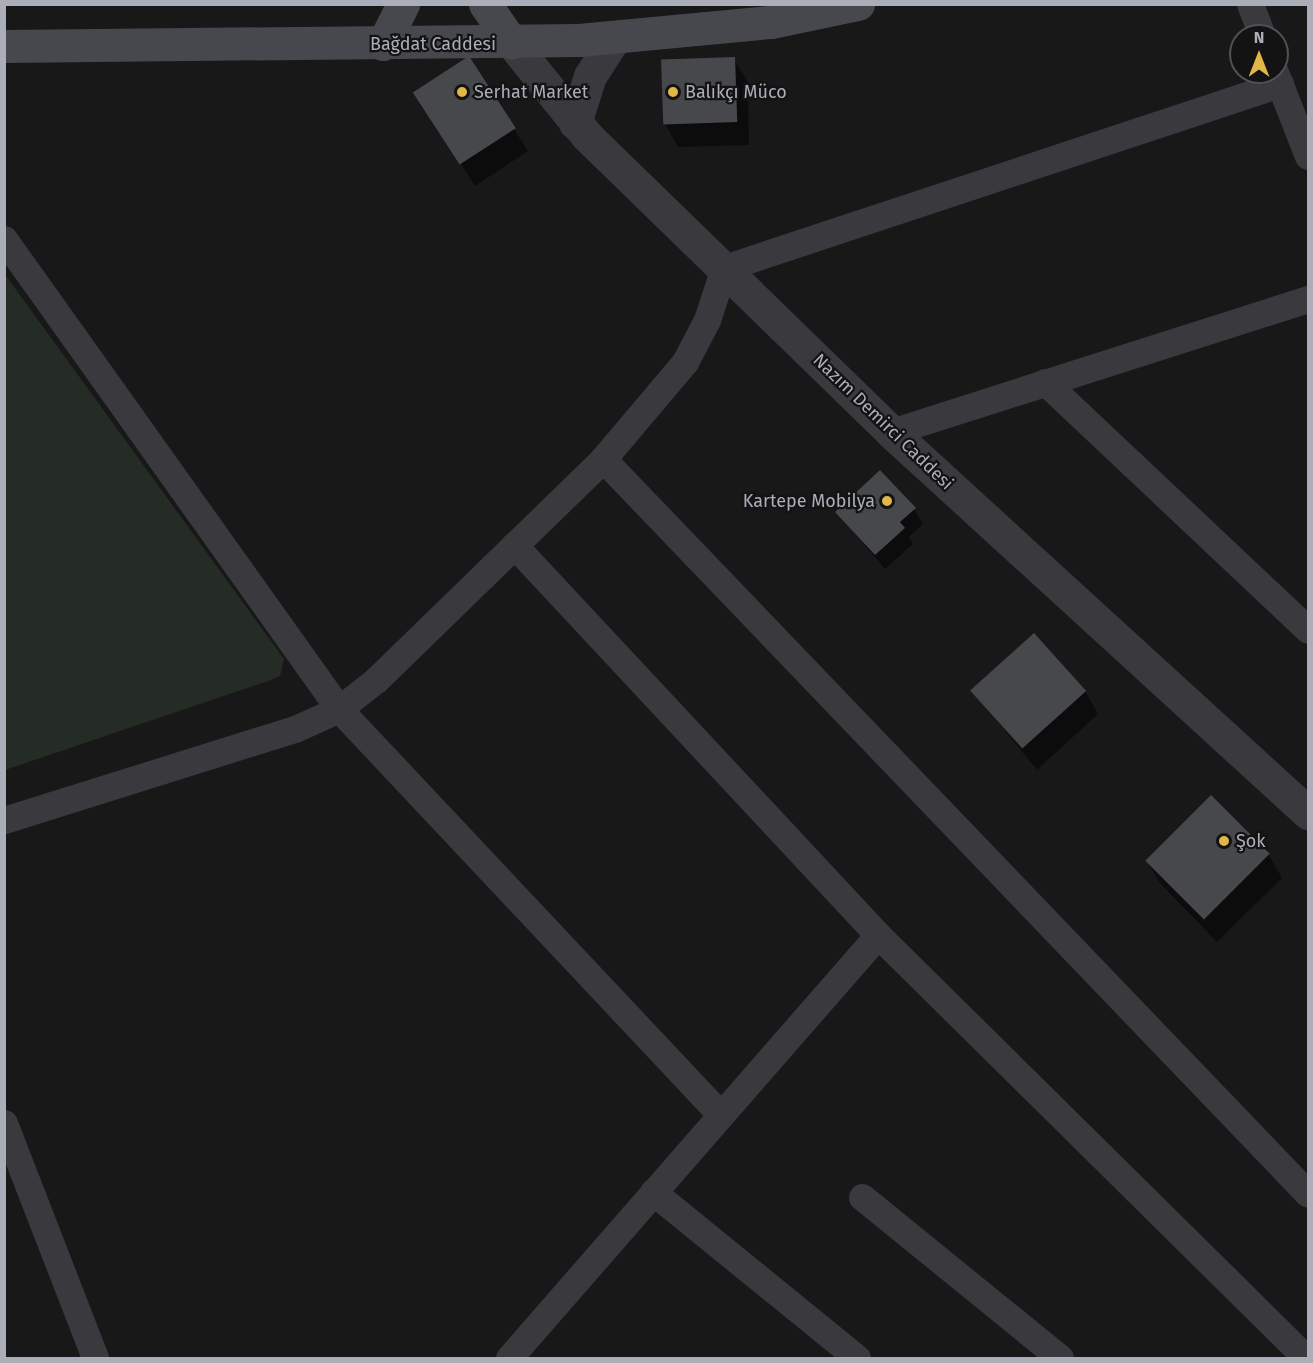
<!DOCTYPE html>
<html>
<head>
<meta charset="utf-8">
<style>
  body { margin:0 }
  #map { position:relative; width:1313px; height:1363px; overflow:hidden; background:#181819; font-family:"Fira Sans",sans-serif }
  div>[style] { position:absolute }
  .green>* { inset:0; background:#242c25 }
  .shadow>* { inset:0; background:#0007 }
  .building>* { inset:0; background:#47484c; transform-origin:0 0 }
  .minor>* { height:27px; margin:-13.5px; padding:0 13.5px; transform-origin:13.5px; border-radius:13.5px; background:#39393e }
  .tertiary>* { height:33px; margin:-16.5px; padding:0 16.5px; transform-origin:16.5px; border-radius:16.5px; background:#39393e }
  .secondary>* { height:33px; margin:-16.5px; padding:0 16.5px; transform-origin:16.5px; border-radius:16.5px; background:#47484e }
  .dots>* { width:16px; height:16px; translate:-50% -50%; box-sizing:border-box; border:3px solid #131314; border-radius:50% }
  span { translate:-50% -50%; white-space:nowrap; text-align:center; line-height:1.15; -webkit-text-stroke:4.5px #131314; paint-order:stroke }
  .street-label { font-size:18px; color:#abaeb8 }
  .poi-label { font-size:18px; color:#abaeb8 }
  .left { translate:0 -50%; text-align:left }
  .right { translate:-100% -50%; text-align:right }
  .frame { position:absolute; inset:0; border:6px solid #abaeb8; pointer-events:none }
  .north { position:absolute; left:1229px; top:24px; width:60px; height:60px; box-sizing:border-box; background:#131314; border:2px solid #505156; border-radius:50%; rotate:0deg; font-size:16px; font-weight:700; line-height:24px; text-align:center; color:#abaeb8 }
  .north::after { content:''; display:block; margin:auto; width:21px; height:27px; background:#e2b647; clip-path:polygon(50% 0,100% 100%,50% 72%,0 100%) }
</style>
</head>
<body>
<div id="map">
  <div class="green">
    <div style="clip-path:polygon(4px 273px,284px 659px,280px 676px,268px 681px,5px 770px)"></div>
  </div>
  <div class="shadow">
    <div style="clip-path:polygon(734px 59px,748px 82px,749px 145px,678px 147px,665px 124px)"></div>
    <div style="clip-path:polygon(415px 93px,514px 129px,528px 151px,475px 186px)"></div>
    <div style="clip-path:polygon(914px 509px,923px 524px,909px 537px,913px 544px,885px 569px,837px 512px)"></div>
    <div style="clip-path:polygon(972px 690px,1085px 691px,1098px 714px,1037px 770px)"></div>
    <div style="clip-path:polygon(1211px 797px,1269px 855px,1282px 878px,1217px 942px,1160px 883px,1146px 860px)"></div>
  </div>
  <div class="building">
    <div style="left:469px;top:56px;width:86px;height:67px;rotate:57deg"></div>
    <div style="left:735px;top:57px;width:65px;height:74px;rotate:88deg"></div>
    <div style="clip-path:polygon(880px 470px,916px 508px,900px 522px,905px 528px,875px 555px,835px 512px)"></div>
    <div style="left:1034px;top:633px;width:78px;height:86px;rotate:48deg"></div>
    <div style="left:1211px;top:795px;width:83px;height:93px;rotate:45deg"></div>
  </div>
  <div class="minor">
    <div style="left:1250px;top:4px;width:34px;rotate:69deg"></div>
    <div style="left:1275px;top:72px;width:90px;rotate:68.6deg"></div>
    <div style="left:4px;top:239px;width:577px;rotate:54.52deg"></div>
    <div style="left:339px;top:709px;width:555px;rotate:46.75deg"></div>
    <div style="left:1045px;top:382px;width:361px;rotate:43.3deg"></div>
    <div style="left:891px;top:432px;width:438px;rotate:-17.7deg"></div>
    <div style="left:603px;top:459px;width:1018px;rotate:46.19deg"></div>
    <div style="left:514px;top:545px;width:533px;rotate:46.97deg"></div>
    <div style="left:878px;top:935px;width:602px;rotate:44.66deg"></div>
    <div style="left:4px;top:820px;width:305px;rotate:-17.4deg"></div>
    <div style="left:295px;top:729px;width:48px;rotate:-24.4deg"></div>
    <div style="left:339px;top:709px;width:47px;rotate:-38.1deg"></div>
    <div style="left:376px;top:680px;width:317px;rotate:-44.2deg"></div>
    <div style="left:603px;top:459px;width:127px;rotate:-49.8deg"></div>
    <div style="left:685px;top:362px;width:47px;rotate:-62.4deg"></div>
    <div style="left:707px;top:320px;width:55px;rotate:-71.9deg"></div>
    <div style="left:724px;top:268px;width:586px;rotate:-18.31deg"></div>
    <div style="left:4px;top:1123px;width:252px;rotate:68.8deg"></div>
    <div style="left:653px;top:1192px;width:263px;rotate:39.1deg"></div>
    <div style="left:862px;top:1197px;width:255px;rotate:39.1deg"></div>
    <div style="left:509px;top:1358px;width:561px;rotate:-48.9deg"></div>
  </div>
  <div class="tertiary">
    <div style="left:512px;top:43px;width:119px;rotate:51.1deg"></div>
    <div style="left:587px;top:136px;width:424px;rotate:44.2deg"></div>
    <div style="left:891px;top:432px;width:565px;rotate:42.42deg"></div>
    <div style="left:575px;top:123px;width:49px;rotate:-72.3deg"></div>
    <div style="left:590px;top:76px;width:46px;rotate:-57.3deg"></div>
  </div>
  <div class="secondary">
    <div style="left:485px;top:4px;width:47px;rotate:55.3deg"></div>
    <div style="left:383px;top:44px;width:45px;rotate:-63.4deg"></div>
    <div style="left:4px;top:46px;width:575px;rotate:-0.6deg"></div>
    <div style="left:579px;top:40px;width:193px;rotate:-5.4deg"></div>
    <div style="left:771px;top:22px;width:89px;rotate:-11.7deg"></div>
  </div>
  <div class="dots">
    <div style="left:462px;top:92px;background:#e2b647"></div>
    <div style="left:673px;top:92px;background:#e2b647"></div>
    <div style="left:887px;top:501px;background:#e2b647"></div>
    <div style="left:1224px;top:841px;background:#e2b647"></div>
  </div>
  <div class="street-label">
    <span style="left:433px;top:44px">Bağdat Caddesi</span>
    <span style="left:883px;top:422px;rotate:44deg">Nazım Demirci Caddesi</span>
  </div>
  <div class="poi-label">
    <span class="left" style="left:474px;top:92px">Serhat Market</span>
    <span class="left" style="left:685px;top:92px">Balıkçı Müco</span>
    <span class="right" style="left:875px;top:501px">Kartepe Mobilya</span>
    <span class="left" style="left:1236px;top:841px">Şok</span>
  </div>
  <div class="frame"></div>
  <div class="north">N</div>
</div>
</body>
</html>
